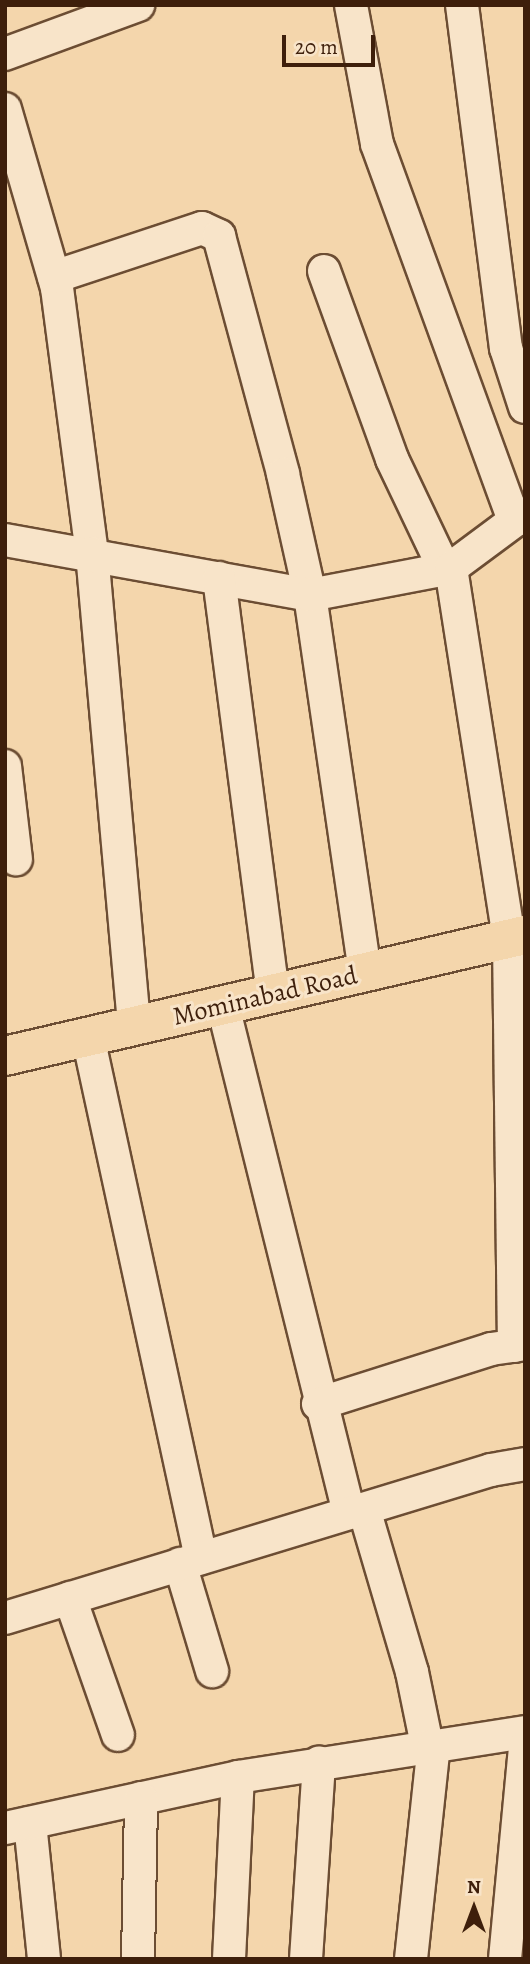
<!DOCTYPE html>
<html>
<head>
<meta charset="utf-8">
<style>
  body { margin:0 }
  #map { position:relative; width:530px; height:1964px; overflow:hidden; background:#f4d6ac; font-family:Alegreya,serif }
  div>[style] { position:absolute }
  .roads { filter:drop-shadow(2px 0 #6c4d33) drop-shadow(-2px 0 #6c4d33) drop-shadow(0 2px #6c4d33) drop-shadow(0 -2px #6c4d33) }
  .minor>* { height:32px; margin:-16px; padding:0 16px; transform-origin:16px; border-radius:16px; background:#f8e4c9 }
  .major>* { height:38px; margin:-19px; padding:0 19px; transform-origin:19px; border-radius:19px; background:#f4d6ac }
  span { translate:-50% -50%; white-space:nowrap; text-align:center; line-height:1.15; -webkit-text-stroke:6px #f8e4c9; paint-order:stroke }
  .street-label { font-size:26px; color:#3e1f0b }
  .frame { position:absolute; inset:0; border:7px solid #3e1f0b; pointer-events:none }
  .north { position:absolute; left:439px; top:1873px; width:70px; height:70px; -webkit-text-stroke:5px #f8e4c9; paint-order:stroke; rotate:0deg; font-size:19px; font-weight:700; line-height:28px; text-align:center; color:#3e1f0b }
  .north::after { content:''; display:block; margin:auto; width:24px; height:32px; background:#3e1f0b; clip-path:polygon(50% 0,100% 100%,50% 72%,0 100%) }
  .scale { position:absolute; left:282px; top:35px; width:93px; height:32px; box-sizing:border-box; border:4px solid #3e1f0b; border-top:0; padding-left:9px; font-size:21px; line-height:24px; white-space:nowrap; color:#3e1f0b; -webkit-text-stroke:5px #f8e4c9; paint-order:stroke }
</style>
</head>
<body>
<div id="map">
  <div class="roads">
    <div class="minor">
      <div style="left:351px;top:5px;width:141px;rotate:79.4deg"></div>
      <div style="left:377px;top:144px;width:401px;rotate:70deg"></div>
      <div style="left:462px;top:5px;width:346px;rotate:82.7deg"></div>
      <div style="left:506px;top:348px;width:62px;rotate:72.1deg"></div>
      <div style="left:5px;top:54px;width:142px;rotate:-20.2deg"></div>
      <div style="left:5px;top:109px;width:186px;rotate:73.8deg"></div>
      <div style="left:57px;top:288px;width:267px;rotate:82.5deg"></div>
      <div style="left:92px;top:553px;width:476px;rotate:84.9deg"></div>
      <div style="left:324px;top:271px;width:200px;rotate:70.1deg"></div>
      <div style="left:392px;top:459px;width:123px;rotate:64.5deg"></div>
      <div style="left:54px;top:277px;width:156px;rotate:-18.3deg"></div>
      <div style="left:202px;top:228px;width:19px;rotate:25deg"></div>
      <div style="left:219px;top:236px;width:246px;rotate:74.9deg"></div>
      <div style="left:283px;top:474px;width:124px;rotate:77.4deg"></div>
      <div style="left:310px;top:595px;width:381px;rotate:81.7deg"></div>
      <div style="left:5px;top:540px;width:310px;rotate:10.2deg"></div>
      <div style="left:310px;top:595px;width:144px;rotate:-10.8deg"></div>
      <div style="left:451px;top:568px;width:92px;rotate:-36.6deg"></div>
      <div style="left:451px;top:568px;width:376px;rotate:81.1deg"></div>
      <div style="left:509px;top:939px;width:407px;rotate:89.3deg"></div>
      <div style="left:219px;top:578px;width:419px;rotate:82.6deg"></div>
      <div style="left:5px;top:766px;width:94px;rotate:83.3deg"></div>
      <div style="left:223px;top:1006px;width:522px;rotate:76.04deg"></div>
      <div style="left:88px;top:1037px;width:533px;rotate:77.76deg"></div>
      <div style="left:318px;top:1404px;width:182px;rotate:-17.6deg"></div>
      <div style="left:491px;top:1349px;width:34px;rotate:-8deg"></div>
      <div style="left:364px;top:1509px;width:170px;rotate:73.6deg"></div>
      <div style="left:412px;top:1672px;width:75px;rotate:78.4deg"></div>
      <div style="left:180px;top:1564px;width:112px;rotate:73.3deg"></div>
      <div style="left:70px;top:1598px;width:145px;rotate:70.7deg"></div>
      <div style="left:5px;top:1618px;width:508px;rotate:-16.94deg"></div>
      <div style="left:491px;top:1470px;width:35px;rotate:-10deg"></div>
      <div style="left:30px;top:1823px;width:137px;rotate:84.1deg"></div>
      <div style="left:5px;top:1828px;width:239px;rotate:-12.3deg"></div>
      <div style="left:238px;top:1777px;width:291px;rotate:-8.9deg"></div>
      <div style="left:138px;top:1959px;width:161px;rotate:-88.9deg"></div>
      <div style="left:229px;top:1959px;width:182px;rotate:-87.2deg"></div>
      <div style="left:306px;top:1959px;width:197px;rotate:-86.2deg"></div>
      <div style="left:411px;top:1959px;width:215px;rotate:-83.9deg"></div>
      <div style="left:505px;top:1959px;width:214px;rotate:-84.6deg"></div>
    </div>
    <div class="major">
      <div style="left:5px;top:1056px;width:534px;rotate:-13.1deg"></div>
    </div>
  </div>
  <div class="street-label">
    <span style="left:265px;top:996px;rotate:-13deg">Mominabad Road</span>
  </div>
  <div class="frame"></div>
  <div class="north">N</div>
  <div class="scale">20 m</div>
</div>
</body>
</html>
